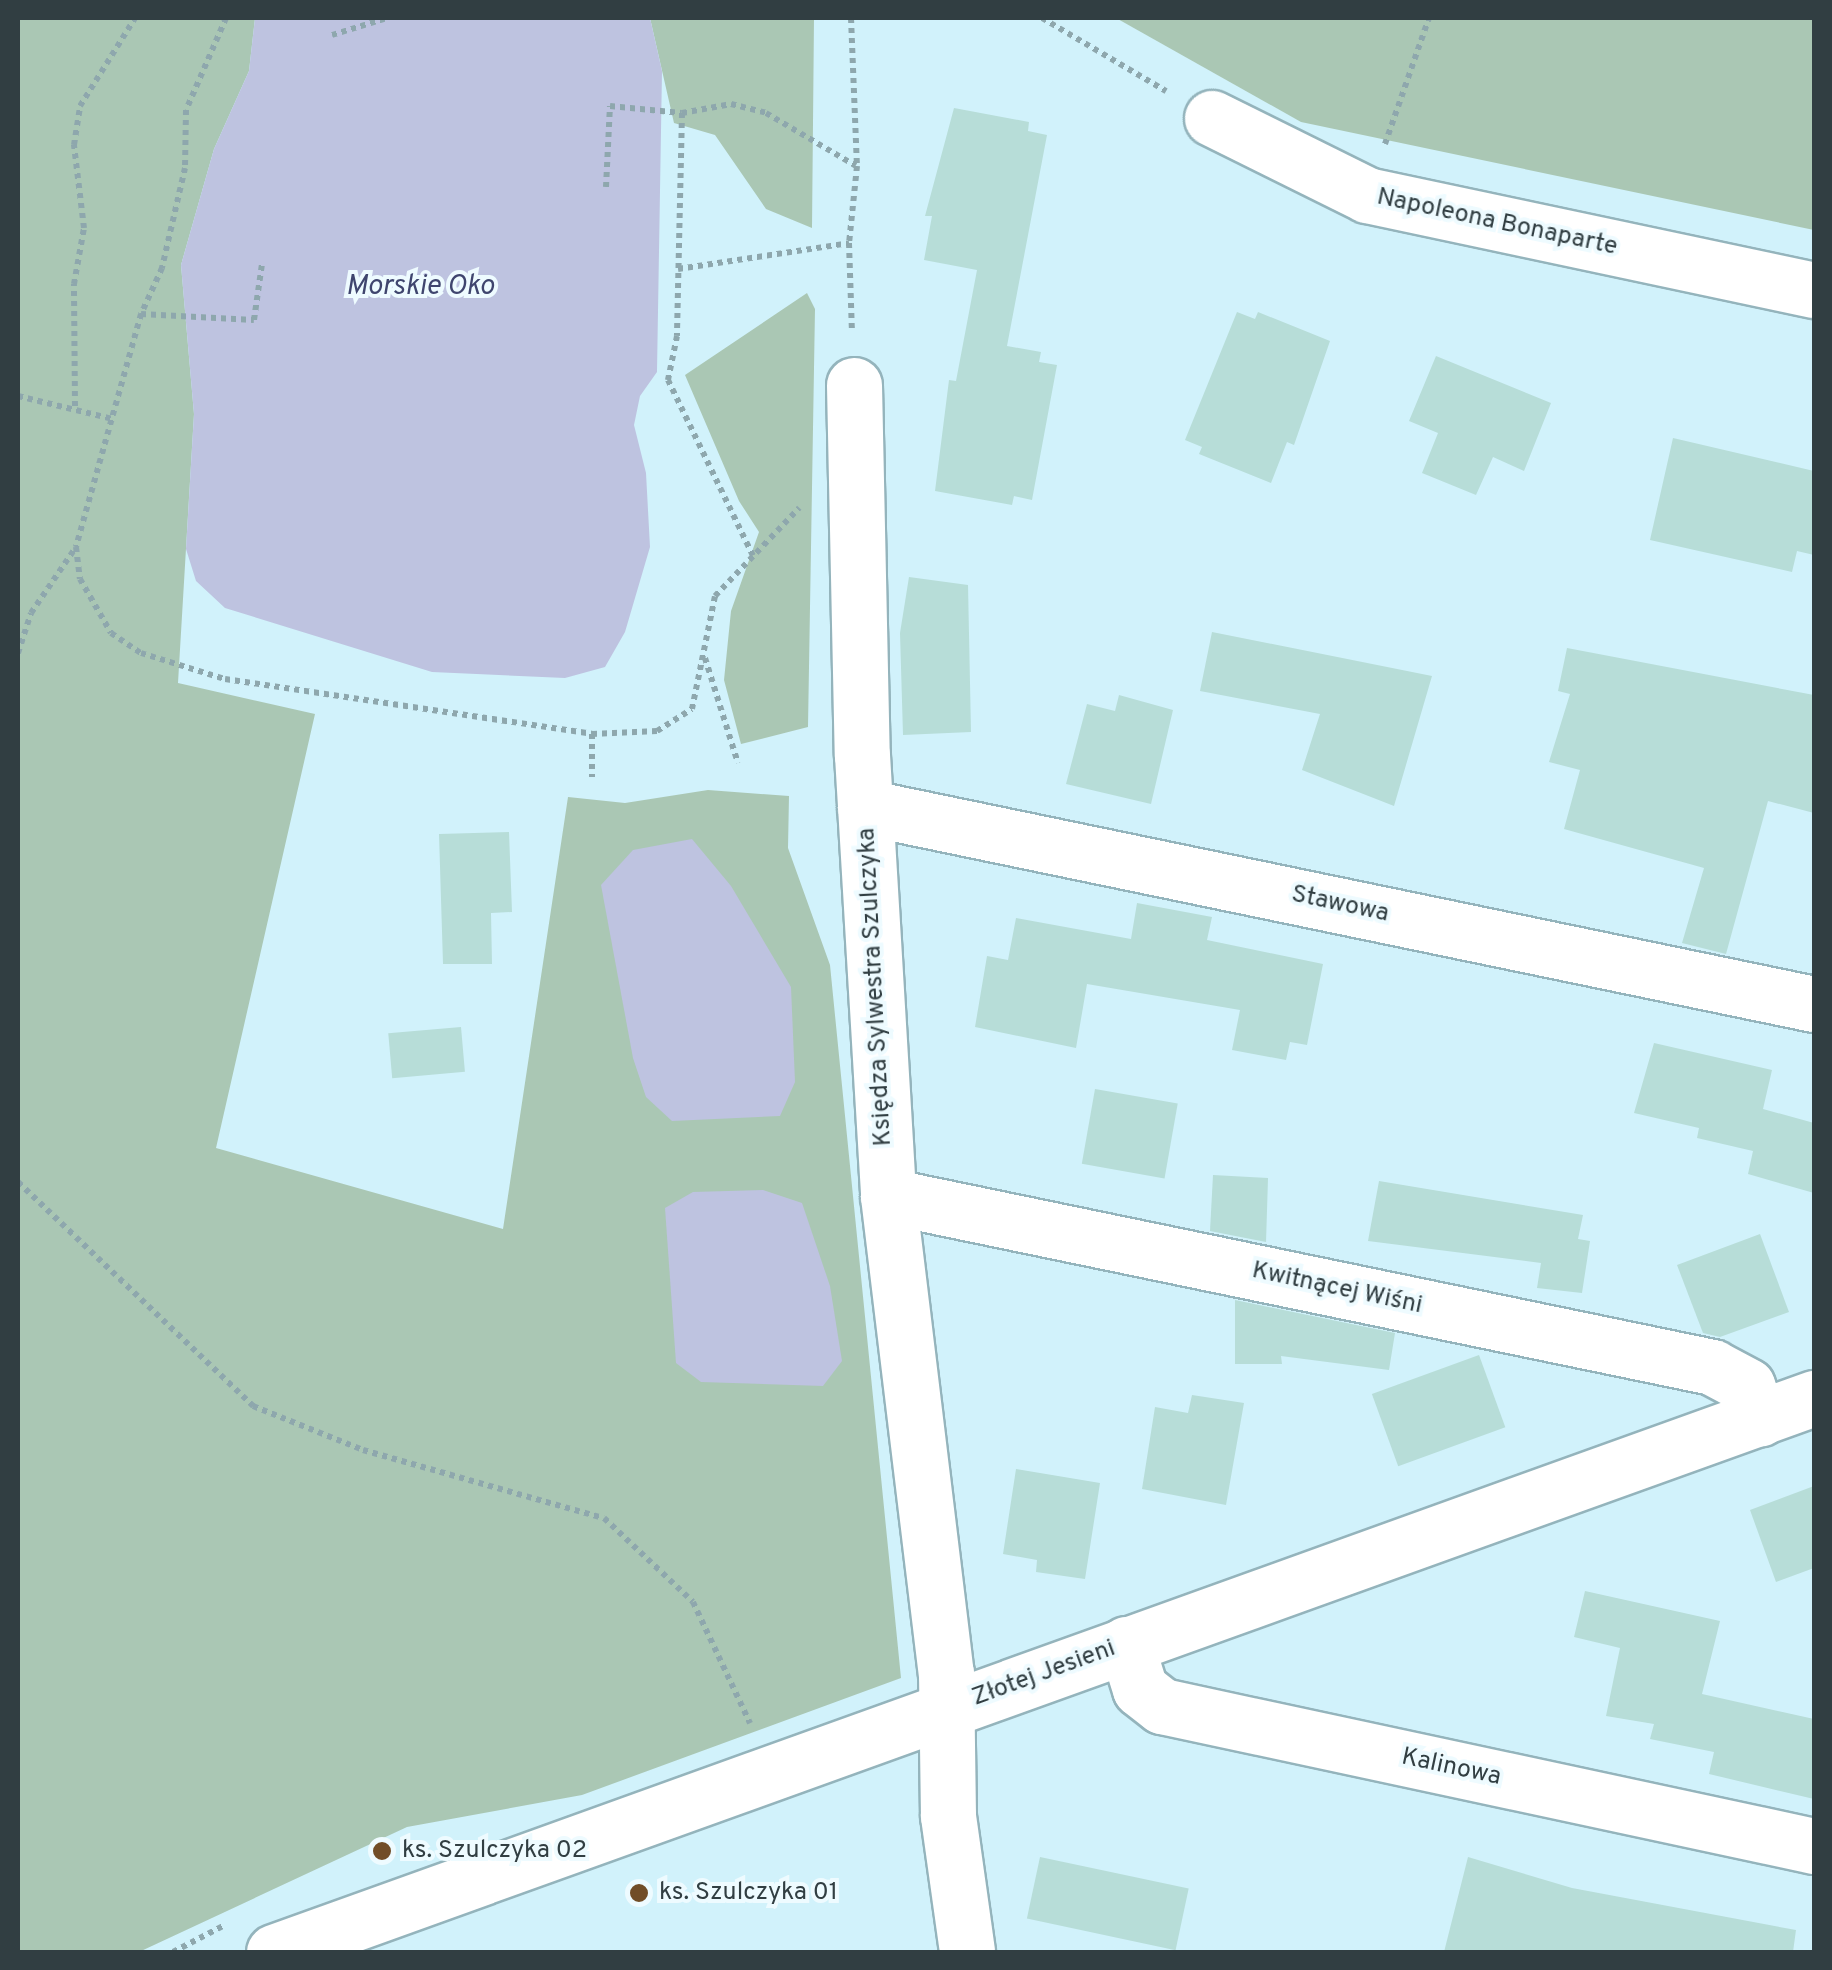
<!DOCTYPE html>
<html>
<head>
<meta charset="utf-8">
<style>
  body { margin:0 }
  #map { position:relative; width:1832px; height:1970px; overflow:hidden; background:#d1f2fb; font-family:Overpass,sans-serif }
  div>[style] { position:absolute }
  .green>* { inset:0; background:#aac7b4 }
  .water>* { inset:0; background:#bec3e0 }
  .building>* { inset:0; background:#b7ddd8; transform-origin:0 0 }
  .path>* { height:6px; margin-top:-3px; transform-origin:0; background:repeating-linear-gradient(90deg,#8ea7ad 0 5px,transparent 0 10px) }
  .roads { filter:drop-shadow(2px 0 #94b4bc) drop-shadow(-2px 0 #94b4bc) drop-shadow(0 2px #94b4bc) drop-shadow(0 -2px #94b4bc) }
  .minor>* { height:55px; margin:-27.5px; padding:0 27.5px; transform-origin:27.5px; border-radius:27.5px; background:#fff }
  .dots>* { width:28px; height:28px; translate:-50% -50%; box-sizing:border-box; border:5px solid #eefbff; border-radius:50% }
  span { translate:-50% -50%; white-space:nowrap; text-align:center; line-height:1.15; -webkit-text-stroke:8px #eefbff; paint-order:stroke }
  .street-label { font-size:25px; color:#313e42 }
  .poi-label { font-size:25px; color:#313e42 }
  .left { translate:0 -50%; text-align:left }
  .water-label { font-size:28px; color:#3f456e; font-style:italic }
  .frame { position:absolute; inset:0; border:20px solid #313e42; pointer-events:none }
</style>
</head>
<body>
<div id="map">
  <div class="green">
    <div style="clip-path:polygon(18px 18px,255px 18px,249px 71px,214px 149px,181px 265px,194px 414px,178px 683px,315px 714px,216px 1148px,503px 1229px,568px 797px,625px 803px,708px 790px,789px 796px,788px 848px,830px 965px,901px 1678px,582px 1795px,407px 1827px,139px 1952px,18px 1952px)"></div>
    <div style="clip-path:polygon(650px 18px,814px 18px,812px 228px,766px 209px,715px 135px,674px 123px)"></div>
    <div style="clip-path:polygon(1116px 18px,1814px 18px,1814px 230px,1301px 122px)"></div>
    <div style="clip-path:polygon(807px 293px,815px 309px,808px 727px,741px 744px,724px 680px,731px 611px,759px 532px,739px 501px,685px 375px)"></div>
  </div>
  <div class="water">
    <div style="clip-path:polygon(255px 18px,650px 18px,662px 71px,657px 372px,640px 396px,634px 425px,646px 473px,650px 547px,625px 632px,605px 667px,565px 678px,432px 672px,225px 608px,196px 581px,186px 549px,194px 414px,181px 265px,214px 149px,249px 71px)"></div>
    <div style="clip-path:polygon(692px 839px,731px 886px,791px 987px,795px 1082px,780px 1116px,672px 1121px,646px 1097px,633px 1058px,601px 885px,633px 850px)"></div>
    <div style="clip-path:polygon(763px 1190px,802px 1203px,830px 1286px,842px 1361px,823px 1386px,701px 1382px,676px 1363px,665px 1208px,693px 1192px)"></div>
  </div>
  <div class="building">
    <div style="clip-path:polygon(954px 108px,1029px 122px,1028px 131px,1047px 135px,1007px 346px,1041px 352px,1039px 362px,1057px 365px,1032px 500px,1014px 496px,1012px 505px,935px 491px,949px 380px,956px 381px,977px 270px,924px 260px,932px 216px,925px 216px)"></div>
    <div style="clip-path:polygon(1237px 312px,1255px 319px,1258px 312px,1330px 341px,1294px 445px,1287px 442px,1271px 483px,1199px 454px,1202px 447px,1185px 440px)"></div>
    <div style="clip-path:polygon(1436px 356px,1551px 403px,1524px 471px,1493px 457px,1476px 495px,1422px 473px,1438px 433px,1409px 421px)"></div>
    <div style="clip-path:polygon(1673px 438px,1814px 471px,1814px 555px,1797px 551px,1792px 572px,1650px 540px)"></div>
    <div style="clip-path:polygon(909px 577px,968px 585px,971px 732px,903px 735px,900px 633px)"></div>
    <div style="clip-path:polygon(1212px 632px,1432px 676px,1394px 806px,1302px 770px,1320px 714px,1200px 691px)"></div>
    <div style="clip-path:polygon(1567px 648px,1814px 695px,1814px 813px,1768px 801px,1726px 954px,1682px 943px,1704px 868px,1564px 829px,1580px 770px,1549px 762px,1570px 694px,1558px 691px)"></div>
    <div style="clip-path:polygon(1119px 695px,1173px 710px,1151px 804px,1066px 784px,1087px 704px,1115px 711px)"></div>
    <div style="clip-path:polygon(509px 832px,512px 912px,491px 913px,492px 964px,443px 964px,439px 834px)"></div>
    <div style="clip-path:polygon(1137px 903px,1212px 917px,1207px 940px,1323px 964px,1307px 1045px,1290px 1042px,1286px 1060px,1232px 1050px,1240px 1010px,1087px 984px,1076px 1048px,975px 1027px,987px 956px,1008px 960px,1016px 918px,1131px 939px)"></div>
    <div style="left:461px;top:1027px;width:45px;height:73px;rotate:85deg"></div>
    <div style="clip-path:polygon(1654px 1043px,1772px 1070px,1763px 1109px,1814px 1123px,1814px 1193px,1748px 1174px,1753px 1151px,1697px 1138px,1699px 1128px,1634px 1113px)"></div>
    <div style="left:1095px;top:1089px;width:84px;height:76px;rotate:10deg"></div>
    <div style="clip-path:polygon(1213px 1175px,1268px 1178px,1266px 1242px,1210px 1231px)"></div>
    <div style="clip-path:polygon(1379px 1181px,1583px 1215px,1578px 1239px,1590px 1241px,1582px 1293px,1537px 1288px,1541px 1263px,1368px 1241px)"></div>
    <div style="clip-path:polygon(1760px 1234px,1789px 1312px,1720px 1337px,1703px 1333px,1677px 1265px)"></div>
    <div style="clip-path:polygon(1235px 1300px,1395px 1333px,1389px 1370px,1281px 1356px,1282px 1364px,1235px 1364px)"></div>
    <div style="left:1479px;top:1355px;width:77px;height:114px;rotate:70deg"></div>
    <div style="clip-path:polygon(1192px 1395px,1244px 1403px,1226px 1505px,1142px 1489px,1155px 1407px,1188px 1413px)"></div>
    <div style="clip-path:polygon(1016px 1469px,1100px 1483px,1085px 1579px,1036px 1572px,1037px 1560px,1003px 1554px)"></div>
    <div style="clip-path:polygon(1814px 1486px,1814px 1568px,1776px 1582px,1750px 1510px)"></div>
    <div style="clip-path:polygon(1585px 1591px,1720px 1621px,1702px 1694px,1814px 1719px,1814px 1799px,1709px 1774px,1714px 1752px,1650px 1739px,1654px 1724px,1606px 1716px,1620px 1648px,1574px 1637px)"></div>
    <div style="left:1040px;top:1857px;width:152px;height:63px;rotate:12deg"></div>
    <div style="clip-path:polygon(1468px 1857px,1572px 1888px,1796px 1930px,1793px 1952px,1444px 1952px)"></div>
  </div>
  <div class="path">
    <div style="left:226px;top:18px;width:100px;rotate:113.5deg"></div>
    <div style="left:186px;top:110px;width:58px;rotate:91deg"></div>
    <div style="left:185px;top:168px;width:103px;rotate:103deg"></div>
    <div style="left:162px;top:268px;width:51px;rotate:114.5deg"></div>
    <div style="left:141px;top:314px;width:242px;rotate:105.6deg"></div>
    <div style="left:76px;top:547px;width:32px;rotate:83deg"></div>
    <div style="left:80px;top:579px;width:62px;rotate:60.1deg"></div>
    <div style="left:111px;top:633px;width:36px;rotate:34deg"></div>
    <div style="left:141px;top:653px;width:88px;rotate:17.2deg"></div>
    <div style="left:225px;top:679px;width:371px;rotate:8.5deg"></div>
    <div style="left:592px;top:734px;width:65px;rotate:-2.6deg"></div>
    <div style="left:657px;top:731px;width:41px;rotate:-32.2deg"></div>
    <div style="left:692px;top:709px;width:115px;rotate:-78.5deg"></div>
    <div style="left:715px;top:596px;width:122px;rotate:-46.3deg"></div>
    <div style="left:851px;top:18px;width:148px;rotate:87.7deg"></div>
    <div style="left:857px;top:166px;width:77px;rotate:95.9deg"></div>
    <div style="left:849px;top:243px;width:90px;rotate:88.1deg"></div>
    <div style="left:1042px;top:18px;width:144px;rotate:30.5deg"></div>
    <div style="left:332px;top:35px;width:58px;rotate:-17.2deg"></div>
    <div style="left:682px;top:113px;width:223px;rotate:91.3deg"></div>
    <div style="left:677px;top:336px;width:45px;rotate:101.6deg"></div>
    <div style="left:668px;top:380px;width:195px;rotate:64.2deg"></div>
    <div style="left:1385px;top:144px;width:133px;rotate:-70.8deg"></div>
    <div style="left:606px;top:187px;width:81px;rotate:-87.2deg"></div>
    <div style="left:610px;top:106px;width:72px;rotate:5.6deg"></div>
    <div style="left:682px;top:113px;width:50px;rotate:-10.4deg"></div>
    <div style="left:731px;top:104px;width:36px;rotate:14deg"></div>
    <div style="left:766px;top:113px;width:104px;rotate:30.5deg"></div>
    <div style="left:678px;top:269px;width:173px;rotate:-8.6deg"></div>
    <div style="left:141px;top:314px;width:113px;rotate:3deg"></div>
    <div style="left:254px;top:320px;width:57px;rotate:-81.9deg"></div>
    <div style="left:18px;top:396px;width:98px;rotate:13.6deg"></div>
    <div style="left:75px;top:406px;width:122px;rotate:-90.5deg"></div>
    <div style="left:74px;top:284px;width:57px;rotate:-79.9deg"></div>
    <div style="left:84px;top:228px;width:84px;rotate:-96.9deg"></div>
    <div style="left:74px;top:145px;width:39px;rotate:-81deg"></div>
    <div style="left:80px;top:106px;width:104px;rotate:-58deg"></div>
    <div style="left:18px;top:653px;width:42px;rotate:-72deg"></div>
    <div style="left:31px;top:613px;width:80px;rotate:-55.7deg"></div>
    <div style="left:705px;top:658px;width:110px;rotate:72.6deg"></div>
    <div style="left:592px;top:734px;width:43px;rotate:90deg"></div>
    <div style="left:18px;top:1182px;width:325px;rotate:43.6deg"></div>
    <div style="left:253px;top:1406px;width:118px;rotate:21.8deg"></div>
    <div style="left:363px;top:1450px;width:250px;rotate:15.8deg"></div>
    <div style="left:604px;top:1518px;width:122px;rotate:43.3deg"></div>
    <div style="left:693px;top:1602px;width:134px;rotate:64.8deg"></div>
    <div style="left:173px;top:1952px;width:56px;rotate:-27.5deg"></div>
  </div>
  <div class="roads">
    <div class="minor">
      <div style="left:1212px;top:118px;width:173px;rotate:26.4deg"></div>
      <div style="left:1367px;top:195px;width:457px;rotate:12deg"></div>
      <div style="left:854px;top:385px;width:370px;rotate:88.8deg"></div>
      <div style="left:862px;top:755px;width:442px;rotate:86.6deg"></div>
      <div style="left:888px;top:1196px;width:481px;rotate:83.1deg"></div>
      <div style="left:946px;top:1673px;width:143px;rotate:89.2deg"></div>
      <div style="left:948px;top:1816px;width:137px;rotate:82deg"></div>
      <div style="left:865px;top:807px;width:969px;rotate:11.73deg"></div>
      <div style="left:888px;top:1196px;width:842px;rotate:11.72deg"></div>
      <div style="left:1712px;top:1367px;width:40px;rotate:28deg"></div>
      <div style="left:1747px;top:1386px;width:35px;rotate:68deg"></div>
      <div style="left:1126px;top:1644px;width:47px;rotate:72.7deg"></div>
      <div style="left:1140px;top:1689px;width:28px;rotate:38deg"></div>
      <div style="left:1162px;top:1706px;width:667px;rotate:12.12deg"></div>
      <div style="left:274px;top:1952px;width:1637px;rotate:-19.79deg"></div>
    </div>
  </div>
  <div class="dots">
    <div style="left:382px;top:1851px;background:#714d27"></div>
    <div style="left:639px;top:1893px;background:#714d27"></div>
  </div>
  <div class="street-label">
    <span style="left:1497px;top:223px;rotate:12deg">Napoleona Bonaparte</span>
    <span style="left:1340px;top:905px;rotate:12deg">Stawowa</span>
    <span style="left:876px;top:987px;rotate:-93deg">Księdza Sylwestra Szulczyka</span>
    <span style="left:1337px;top:1289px;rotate:12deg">Kwitnącej Wiśni</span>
    <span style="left:1044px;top:1674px;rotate:-20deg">Złotej Jesieni</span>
    <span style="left:1451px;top:1768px;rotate:12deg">Kalinowa</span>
  </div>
  <div class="poi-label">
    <span class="left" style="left:402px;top:1851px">ks. Szulczyka 02</span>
    <span class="left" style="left:659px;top:1893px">ks. Szulczyka 01</span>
  </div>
  <div class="water-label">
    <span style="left:420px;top:287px">Morskie Oko</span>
  </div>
  <div class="frame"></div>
</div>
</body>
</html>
